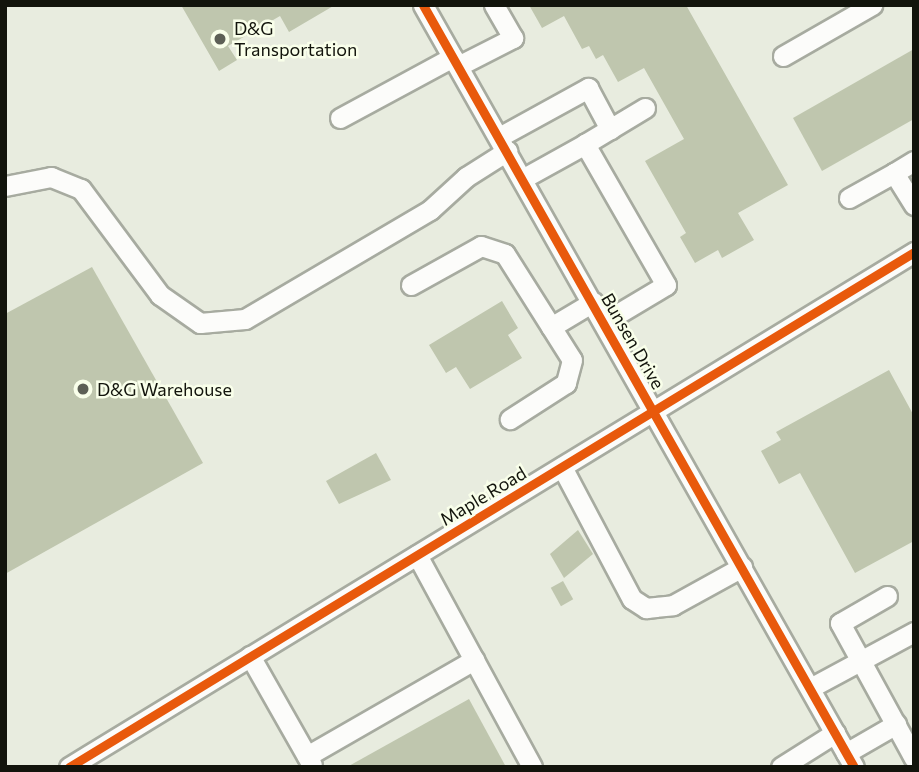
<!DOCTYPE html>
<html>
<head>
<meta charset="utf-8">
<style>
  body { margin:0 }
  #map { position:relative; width:919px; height:772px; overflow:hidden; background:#e8ecdf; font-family:Commissioner,sans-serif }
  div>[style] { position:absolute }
  .building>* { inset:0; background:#bfc6ae; transform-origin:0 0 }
  .roads { filter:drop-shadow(2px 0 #a7aba0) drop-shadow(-2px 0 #a7aba0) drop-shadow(0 2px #a7aba0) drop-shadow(0 -2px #a7aba0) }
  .minor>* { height:19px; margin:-9.5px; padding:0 9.5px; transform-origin:9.5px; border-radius:9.5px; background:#fcfcfa }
  .cycleway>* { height:9px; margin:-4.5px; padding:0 4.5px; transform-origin:4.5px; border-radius:4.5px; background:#e8590c }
  .dots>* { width:19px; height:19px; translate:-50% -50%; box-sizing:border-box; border:4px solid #f9ffea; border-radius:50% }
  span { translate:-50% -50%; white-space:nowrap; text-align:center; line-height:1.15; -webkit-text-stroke:5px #f9ffea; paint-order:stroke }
  .poi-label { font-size:18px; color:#12140c }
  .left { translate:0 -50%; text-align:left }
  .street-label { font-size:18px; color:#12140c }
  .frame { position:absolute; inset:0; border:7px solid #12140c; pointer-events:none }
</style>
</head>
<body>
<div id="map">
  <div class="building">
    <div style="clip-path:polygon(181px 5px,335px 5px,289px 32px,280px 16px,228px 46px,237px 60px,219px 71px)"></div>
    <div style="clip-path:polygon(529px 5px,686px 5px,788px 185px,738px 213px,754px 240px,722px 258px,718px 250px,695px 263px,680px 237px,686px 233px,645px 161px,684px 139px,644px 68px,618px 82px,603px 55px,596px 59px,589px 46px,582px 49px,564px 16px,542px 28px)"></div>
    <div style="clip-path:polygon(914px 49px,914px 119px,822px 171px,793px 118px)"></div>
    <div style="clip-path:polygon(92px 267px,203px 463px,5px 574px,5px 314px)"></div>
    <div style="clip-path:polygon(502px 301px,518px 328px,508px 335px,522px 358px,470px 389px,456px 367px,446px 373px,429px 345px)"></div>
    <div style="clip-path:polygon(889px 370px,914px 416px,914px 541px,855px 573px,800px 473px,779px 484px,761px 451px,781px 440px,776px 432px)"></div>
    <div style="clip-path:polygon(376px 453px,391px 480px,339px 504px,326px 481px)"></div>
    <div style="clip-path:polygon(578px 530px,593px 554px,564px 578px,550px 554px)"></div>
    <div style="left:563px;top:581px;width:21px;height:14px;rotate:61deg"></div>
    <div style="clip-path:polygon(469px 699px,506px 767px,347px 767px)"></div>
  </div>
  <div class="roads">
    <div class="minor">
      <div style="left:423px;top:5px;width:875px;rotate:60.51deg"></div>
      <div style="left:783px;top:56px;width:103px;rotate:-29.8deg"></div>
      <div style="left:458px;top:66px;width:62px;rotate:-27deg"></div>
      <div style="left:513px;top:38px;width:38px;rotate:-120deg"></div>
      <div style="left:340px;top:118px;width:128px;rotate:-28.4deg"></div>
      <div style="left:499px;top:137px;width:102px;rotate:-28.8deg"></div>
      <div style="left:588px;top:88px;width:47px;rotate:61.8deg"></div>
      <div style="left:914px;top:161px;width:23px;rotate:149deg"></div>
      <div style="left:894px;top:173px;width:38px;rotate:58deg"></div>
      <div style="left:522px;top:179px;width:74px;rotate:-29deg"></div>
      <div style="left:5px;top:186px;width:47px;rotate:-11.1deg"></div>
      <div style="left:51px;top:177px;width:32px;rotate:22deg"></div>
      <div style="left:81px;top:189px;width:132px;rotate:53.3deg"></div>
      <div style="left:160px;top:295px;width:49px;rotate:35deg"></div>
      <div style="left:200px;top:323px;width:45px;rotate:-5.1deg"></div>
      <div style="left:245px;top:319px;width:215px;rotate:-30.5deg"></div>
      <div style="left:430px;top:210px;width:49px;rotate:-42.5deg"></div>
      <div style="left:466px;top:177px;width:49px;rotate:-32.4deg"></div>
      <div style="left:849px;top:198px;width:51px;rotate:-29.1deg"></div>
      <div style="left:411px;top:285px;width:80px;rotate:-29.1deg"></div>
      <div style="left:481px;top:246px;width:25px;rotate:18deg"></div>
      <div style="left:505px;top:254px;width:125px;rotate:57.7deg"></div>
      <div style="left:572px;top:360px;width:24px;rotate:105deg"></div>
      <div style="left:566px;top:383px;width:67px;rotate:147.3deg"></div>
      <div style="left:604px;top:322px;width:72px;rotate:-30.8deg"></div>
      <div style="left:666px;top:285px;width:163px;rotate:-119.9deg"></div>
      <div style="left:585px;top:144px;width:70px;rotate:-31deg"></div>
      <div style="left:551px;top:327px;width:49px;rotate:-30.8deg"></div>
      <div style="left:562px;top:467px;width:149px;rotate:62.1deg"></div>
      <div style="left:632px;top:599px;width:17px;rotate:33deg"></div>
      <div style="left:646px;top:608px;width:27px;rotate:-6deg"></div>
      <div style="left:673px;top:605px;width:79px;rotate:-28.8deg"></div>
      <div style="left:417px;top:555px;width:241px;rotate:61.5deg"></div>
      <div style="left:887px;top:596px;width:54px;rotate:150.1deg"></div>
      <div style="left:840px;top:623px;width:154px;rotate:61.3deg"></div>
      <div style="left:250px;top:656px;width:125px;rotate:60.4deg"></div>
      <div style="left:810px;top:688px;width:118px;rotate:-28.3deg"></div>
      <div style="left:846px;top:753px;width:58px;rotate:-30.1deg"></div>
      <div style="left:307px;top:756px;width:193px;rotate:-29.9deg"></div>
      <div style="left:69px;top:767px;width:990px;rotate:-31.36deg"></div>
      <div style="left:781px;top:767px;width:64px;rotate:-32.2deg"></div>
    </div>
  </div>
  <div class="cycleway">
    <div style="left:423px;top:5px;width:875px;rotate:60.51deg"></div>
    <div style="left:69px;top:767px;width:990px;rotate:-31.36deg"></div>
  </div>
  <div class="dots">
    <div style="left:220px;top:39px;background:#5d6056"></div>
    <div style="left:83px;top:389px;background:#5d6056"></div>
  </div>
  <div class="poi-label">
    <span class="left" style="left:234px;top:39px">D&amp;G<br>Transportation</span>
    <span class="left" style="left:97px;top:389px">D&amp;G Warehouse</span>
  </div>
  <div class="street-label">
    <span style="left:633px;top:341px;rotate:60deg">Bunsen Drive</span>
    <span style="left:483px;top:496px;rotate:-31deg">Maple Road</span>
  </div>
  <div class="frame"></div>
</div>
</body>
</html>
